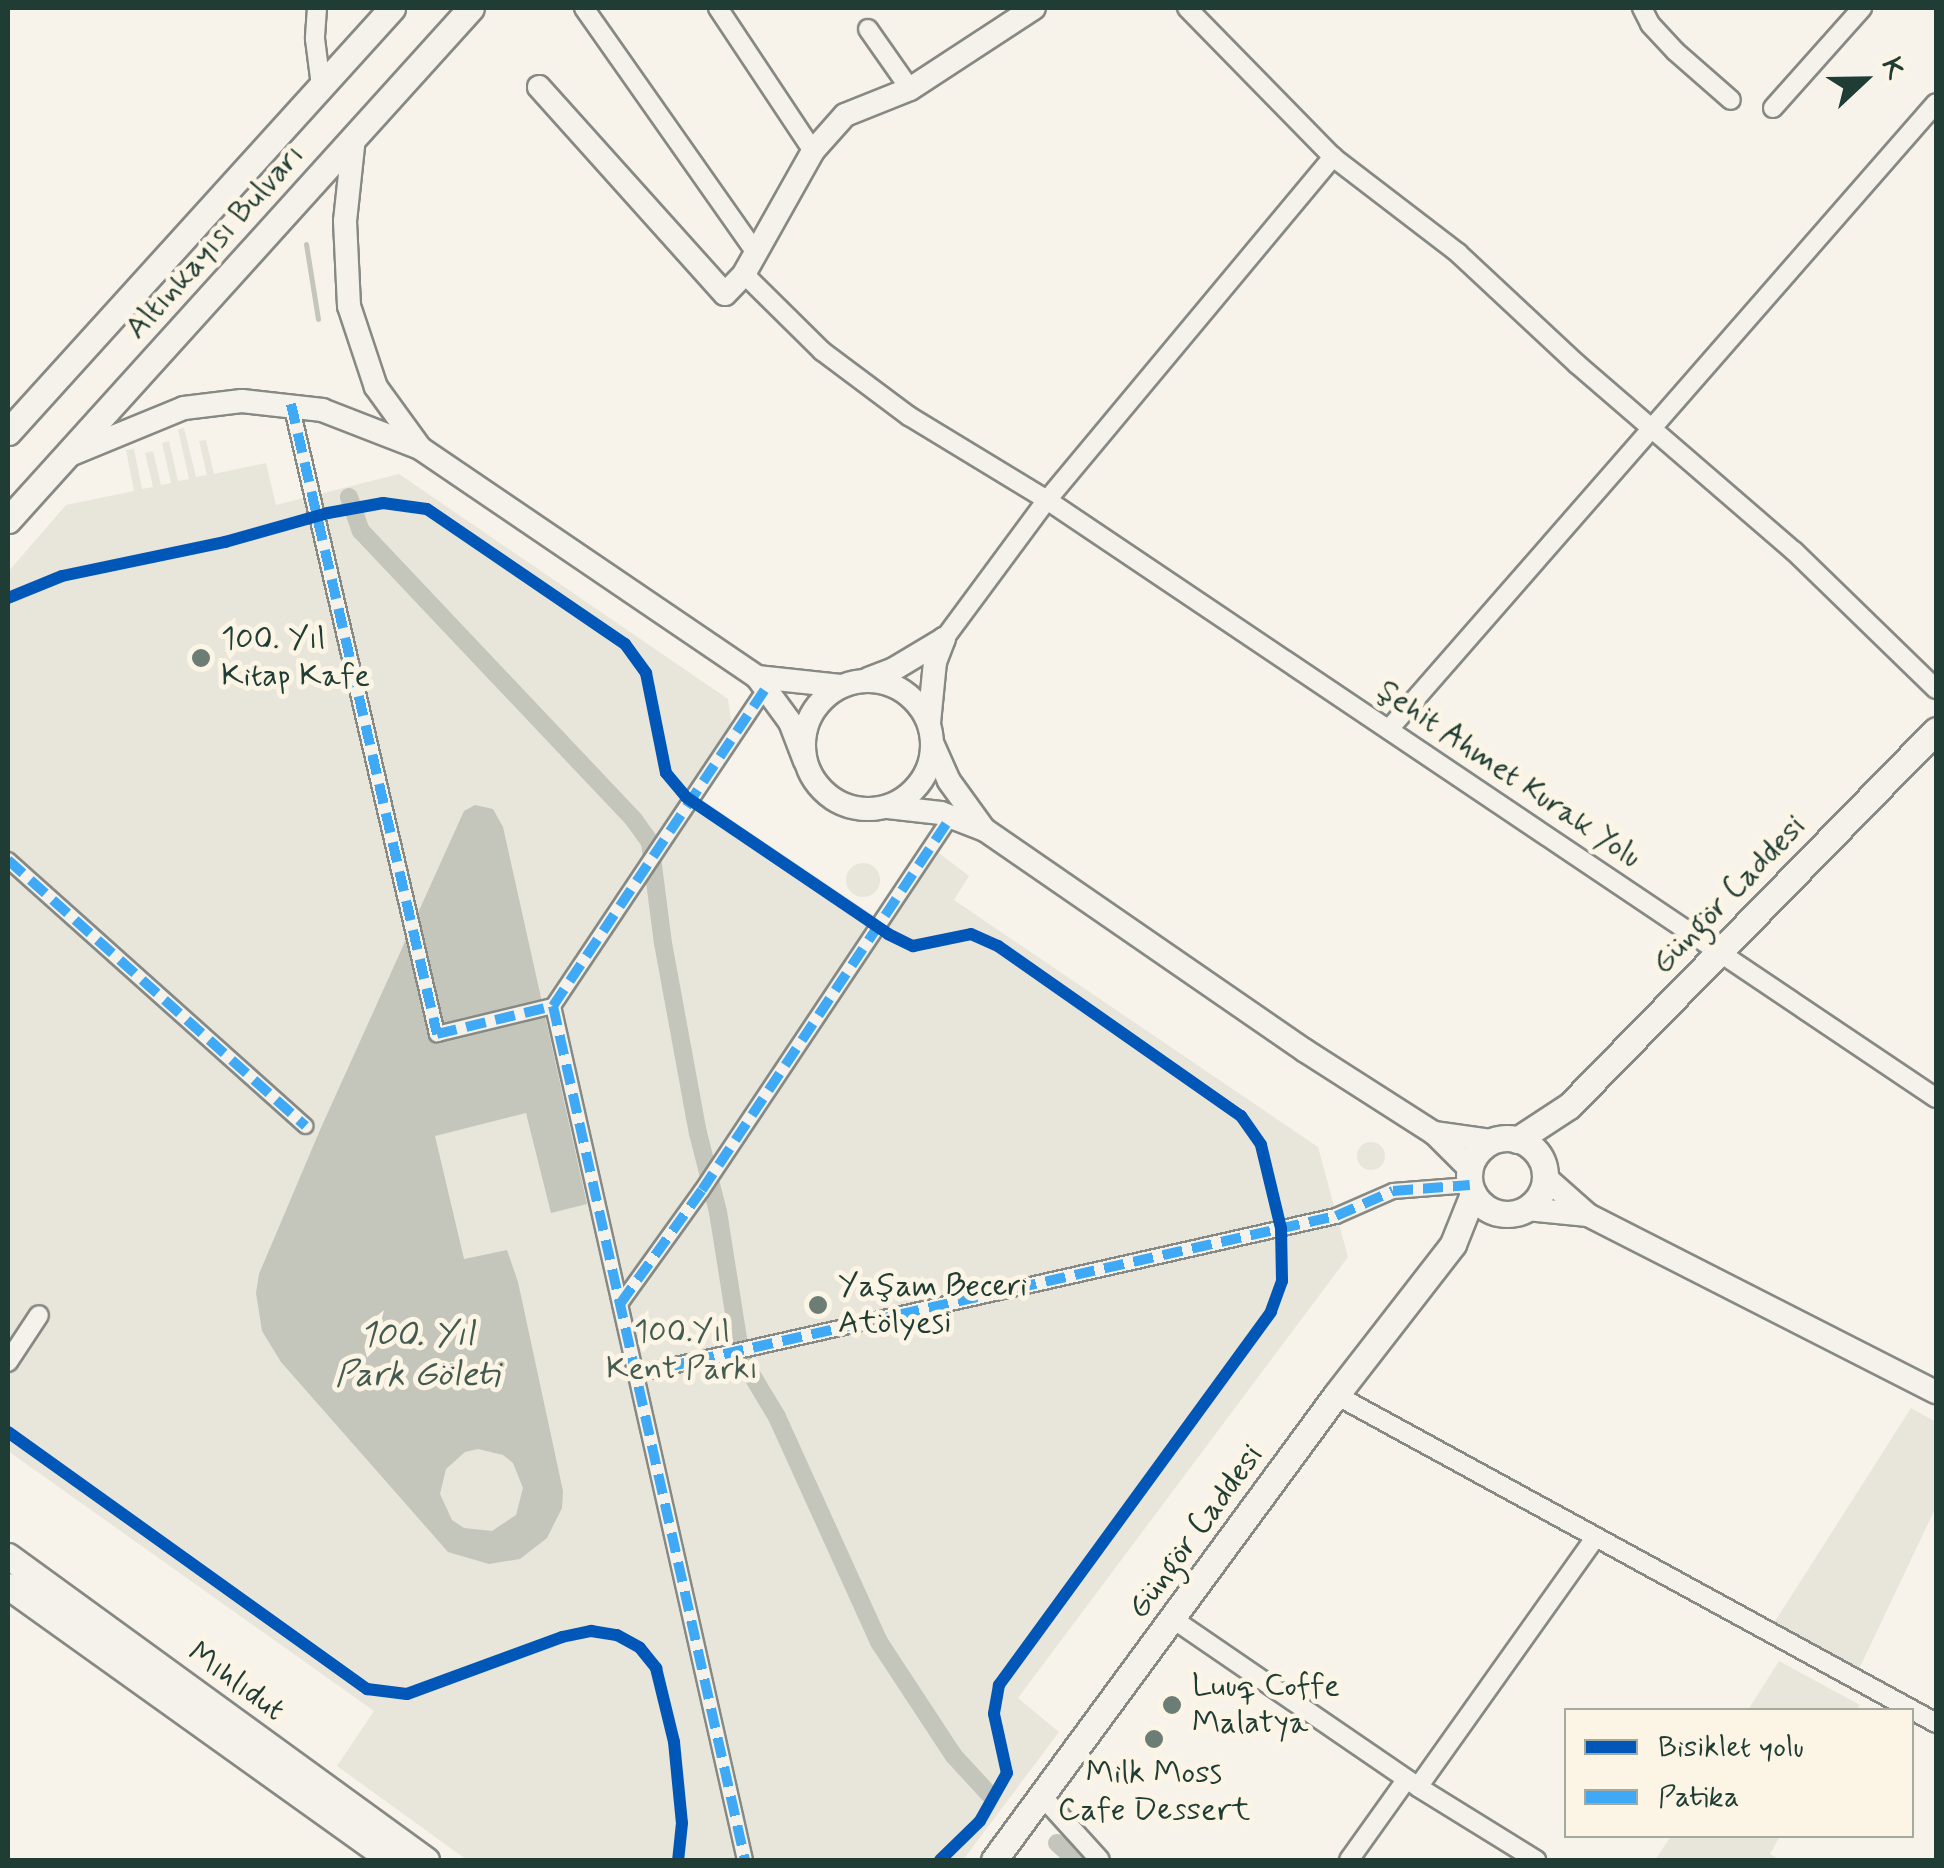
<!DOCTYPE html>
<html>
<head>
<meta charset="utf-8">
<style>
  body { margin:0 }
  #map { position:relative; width:1944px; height:1868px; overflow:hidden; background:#f7f3ea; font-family:Mynerve,sans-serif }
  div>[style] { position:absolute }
  .green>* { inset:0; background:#e8e5da }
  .round { border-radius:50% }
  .water>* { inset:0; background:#c4c6bb }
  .stream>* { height:5px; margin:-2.5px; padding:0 2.5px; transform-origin:2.5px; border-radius:2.5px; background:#c4c6bb }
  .canal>* { height:18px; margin:-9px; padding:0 9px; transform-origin:9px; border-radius:9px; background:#c4c6bb }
  .roads { filter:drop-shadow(2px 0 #868984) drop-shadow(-2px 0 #868984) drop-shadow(0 2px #868984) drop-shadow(0 -2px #868984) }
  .pedestrian>* { height:14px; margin:-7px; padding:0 7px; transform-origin:7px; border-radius:7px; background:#f5f2ec }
  .minor>* { height:18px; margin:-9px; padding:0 9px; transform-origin:9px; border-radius:9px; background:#f5f2ec }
  .tertiary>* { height:22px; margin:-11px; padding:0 11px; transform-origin:11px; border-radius:11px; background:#f5f2ec }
  .tertiary>.ring { margin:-11px; padding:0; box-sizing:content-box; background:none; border:22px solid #f5f2ec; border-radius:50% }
  .secondary>* { height:25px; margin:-12.5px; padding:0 12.5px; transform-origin:12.5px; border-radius:12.5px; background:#f5f2ec }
  .secondary>.ring { margin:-12.5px; padding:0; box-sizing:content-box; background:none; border:25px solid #f5f2ec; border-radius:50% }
  .quiet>* { height:10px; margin-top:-5px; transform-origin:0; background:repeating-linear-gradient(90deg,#3fa9f5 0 20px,transparent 0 30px) }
  .cycleway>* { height:12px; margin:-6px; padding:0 6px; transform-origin:6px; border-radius:6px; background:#0057b8 }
  .dots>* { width:28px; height:28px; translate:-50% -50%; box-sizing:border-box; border:5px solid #fcf5e5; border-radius:50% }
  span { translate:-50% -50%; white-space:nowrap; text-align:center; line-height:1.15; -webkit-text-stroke:10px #fcf5e5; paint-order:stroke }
  .street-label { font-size:32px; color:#1f3d34 }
  .poi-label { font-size:32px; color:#1f3d34 }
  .left { translate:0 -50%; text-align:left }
  .park-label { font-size:32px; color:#455c52 }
  .water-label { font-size:35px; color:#435a51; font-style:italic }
  .frame { position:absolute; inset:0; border:10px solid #1f3d34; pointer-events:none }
  .legend { position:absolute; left:1564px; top:1708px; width:350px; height:130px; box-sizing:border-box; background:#fcf5e5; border:2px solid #a4ab9e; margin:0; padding:12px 18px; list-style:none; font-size:30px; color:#1f3d34 }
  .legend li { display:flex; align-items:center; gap:20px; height:50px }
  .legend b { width:50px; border:2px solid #a4ab9e }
  .north { position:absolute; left:1814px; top:30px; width:100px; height:100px; -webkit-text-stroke:8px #fcf5e5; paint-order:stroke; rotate:68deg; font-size:28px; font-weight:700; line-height:40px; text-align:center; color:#1f3d34 }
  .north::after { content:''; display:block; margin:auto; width:35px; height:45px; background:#1f3d34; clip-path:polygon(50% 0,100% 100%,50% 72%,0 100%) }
</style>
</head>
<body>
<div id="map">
  <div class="green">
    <div style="clip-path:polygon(184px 428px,196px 477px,207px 475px,199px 441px,206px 440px,214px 474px,266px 463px,276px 505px,399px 474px,728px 699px,732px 726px,689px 791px,888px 925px,939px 853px,969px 876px,954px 900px,1318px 1147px,1348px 1257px,1018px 1698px,1059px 1732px,963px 1860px,467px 1860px,337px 1766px,374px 1711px,8px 1451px,8px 572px,66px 505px,134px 491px,126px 450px,134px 449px,142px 489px,153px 487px,145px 453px,153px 451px,161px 485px,171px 483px,162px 443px,169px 441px,178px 481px,189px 479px,178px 429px)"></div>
    <div class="round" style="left:846px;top:863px;width:34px;height:34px"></div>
    <div class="round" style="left:1357px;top:1142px;width:28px;height:28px"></div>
    <div style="clip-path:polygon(1911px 1408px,1936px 1422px,1936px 1507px,1859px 1669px,1774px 1623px)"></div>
    <div style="clip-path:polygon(1779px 1661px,1860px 1705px,1856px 1710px,1748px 1710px)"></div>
    <div style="clip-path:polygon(1671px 1836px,1780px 1836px,1770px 1854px,1780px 1860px,1655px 1860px)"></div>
  </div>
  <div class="water">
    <div style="clip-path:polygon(evenodd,475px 805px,493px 809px,503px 827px,587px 1204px,551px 1213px,526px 1113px,435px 1136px,464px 1259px,507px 1250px,518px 1282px,563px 1491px,562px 1508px,547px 1538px,520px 1559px,489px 1564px,448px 1552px,281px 1362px,262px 1331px,256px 1293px,259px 1274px,320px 1130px,464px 811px,475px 805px,478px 1449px,503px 1455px,513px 1463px,523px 1488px,516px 1515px,492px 1531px,464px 1528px,452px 1520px,440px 1494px,446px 1469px,465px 1452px,478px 1449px)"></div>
  </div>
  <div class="stream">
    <div style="left:306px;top:244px;width:76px;rotate:80.9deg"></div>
  </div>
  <div class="canal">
    <div style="left:349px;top:497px;width:36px;rotate:71deg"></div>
    <div style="left:361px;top:531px;width:398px;rotate:46.6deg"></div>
    <div style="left:634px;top:820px;width:27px;rotate:54deg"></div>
    <div style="left:650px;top:842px;width:102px;rotate:82.7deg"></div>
    <div style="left:663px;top:943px;width:193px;rotate:79.6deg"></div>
    <div style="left:698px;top:1133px;width:81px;rotate:75.8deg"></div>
    <div style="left:718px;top:1212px;width:147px;rotate:81deg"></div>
    <div style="left:741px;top:1357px;width:70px;rotate:59deg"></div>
    <div style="left:777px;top:1417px;width:247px;rotate:65.6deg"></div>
    <div style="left:879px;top:1642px;width:136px;rotate:56.7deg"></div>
    <div style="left:954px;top:1756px;width:52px;rotate:47.4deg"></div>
    <div style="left:1057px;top:1843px;width:25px;rotate:42deg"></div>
  </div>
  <div class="roads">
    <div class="pedestrian">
      <div style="left:291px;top:404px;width:647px;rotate:76.95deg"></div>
      <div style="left:437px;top:1034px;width:119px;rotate:-13.6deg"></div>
      <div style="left:553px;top:1006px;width:383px;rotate:-56.2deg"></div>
      <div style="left:8px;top:860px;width:399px;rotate:41.8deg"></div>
      <div style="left:553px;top:1006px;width:875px;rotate:77.33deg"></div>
      <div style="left:620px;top:1304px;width:140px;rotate:-54.3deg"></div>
      <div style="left:702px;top:1190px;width:448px;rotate:-56.3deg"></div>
      <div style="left:636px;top:1374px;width:718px;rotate:-12.72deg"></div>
      <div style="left:1336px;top:1216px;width:62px;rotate:-23.7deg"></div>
      <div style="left:1393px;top:1191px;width:77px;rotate:-4.5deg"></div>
    </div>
    <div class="minor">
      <div style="left:317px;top:8px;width:31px;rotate:94deg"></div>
      <div style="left:315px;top:39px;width:47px;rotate:82.7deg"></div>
      <div style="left:584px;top:8px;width:299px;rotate:54.9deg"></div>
      <div style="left:718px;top:8px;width:172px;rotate:56.4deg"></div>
      <div style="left:1187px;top:8px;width:209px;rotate:45.6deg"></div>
      <div style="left:1333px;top:157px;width:158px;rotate:37.5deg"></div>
      <div style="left:1458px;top:253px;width:163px;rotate:43deg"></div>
      <div style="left:1577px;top:364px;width:286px;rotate:40.8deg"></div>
      <div style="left:1794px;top:551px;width:198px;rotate:44.2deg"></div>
      <div style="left:1642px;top:8px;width:18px;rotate:63deg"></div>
      <div style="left:1650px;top:24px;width:37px;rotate:47deg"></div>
      <div style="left:1675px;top:51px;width:74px;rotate:41.2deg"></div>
      <div style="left:868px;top:29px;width:73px;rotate:55deg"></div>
      <div style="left:1773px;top:108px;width:134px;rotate:-48.3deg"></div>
      <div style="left:744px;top:274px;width:110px;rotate:44.6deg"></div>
      <div style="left:822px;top:351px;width:109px;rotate:36.8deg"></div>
      <div style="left:909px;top:416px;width:162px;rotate:31.3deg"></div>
      <div style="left:1047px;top:500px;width:447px;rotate:-50.2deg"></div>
      <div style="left:944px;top:639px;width:173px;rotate:-53.5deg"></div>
      <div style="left:1047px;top:500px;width:1071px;rotate:33.93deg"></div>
      <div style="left:1389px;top:729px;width:831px;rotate:-48.85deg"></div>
      <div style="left:8px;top:1362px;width:56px;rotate:-56.6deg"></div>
      <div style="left:1336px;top:1395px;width:684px;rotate:28.66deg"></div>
      <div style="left:1173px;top:1619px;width:297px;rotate:34.4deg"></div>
      <div style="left:1418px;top:1787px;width:139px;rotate:31.7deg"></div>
      <div style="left:1418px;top:1787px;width:304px;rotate:-54.6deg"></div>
      <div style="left:1042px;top:1796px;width:86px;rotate:47.8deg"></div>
      <div style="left:1349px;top:1860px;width:98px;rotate:-54.5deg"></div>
    </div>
    <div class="tertiary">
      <div style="left:539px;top:87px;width:278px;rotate:48.1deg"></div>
      <div style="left:725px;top:294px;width:28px;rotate:-46deg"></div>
      <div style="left:744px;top:274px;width:141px;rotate:-60.7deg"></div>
      <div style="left:813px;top:151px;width:48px;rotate:-48.4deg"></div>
      <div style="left:845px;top:115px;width:70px;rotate:-21.8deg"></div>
      <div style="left:910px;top:89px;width:148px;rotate:-33.2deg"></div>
      <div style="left:354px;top:137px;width:84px;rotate:96.1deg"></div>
      <div style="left:345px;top:221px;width:85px;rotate:87.3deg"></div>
      <div style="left:349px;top:306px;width:85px;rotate:71.6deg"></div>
      <div style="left:376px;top:387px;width:72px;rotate:54.1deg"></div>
      <div style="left:67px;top:456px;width:126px;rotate:-22.3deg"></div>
      <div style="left:184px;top:408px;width:58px;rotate:-6.9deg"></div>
      <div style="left:242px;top:401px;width:81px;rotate:6.4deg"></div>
      <div style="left:322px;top:410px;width:105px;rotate:21.2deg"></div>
      <div style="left:420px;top:448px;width:407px;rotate:34.2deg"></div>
      <div style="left:757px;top:677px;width:56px;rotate:53.7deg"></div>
      <div style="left:790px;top:722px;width:42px;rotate:69deg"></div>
      <div style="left:757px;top:677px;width:84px;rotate:6.1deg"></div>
      <div style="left:868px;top:679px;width:28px;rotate:-21deg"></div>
      <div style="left:894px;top:669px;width:58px;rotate:-31deg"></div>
      <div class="ring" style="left:804px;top:681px;width:106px;height:106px"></div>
      <div style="left:929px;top:723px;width:61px;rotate:-84.4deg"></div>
      <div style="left:935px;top:662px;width:25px;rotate:-69deg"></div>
      <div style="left:933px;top:745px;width:39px;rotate:66deg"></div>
      <div style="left:949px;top:781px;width:58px;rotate:54.1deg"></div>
      <div style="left:888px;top:807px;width:53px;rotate:6.5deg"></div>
      <div style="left:941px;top:813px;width:47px;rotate:21.1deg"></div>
      <div style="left:985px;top:830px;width:388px;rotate:34.6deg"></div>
      <div style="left:1304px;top:1050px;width:154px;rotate:32.6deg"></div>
      <div style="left:1434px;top:1133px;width:51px;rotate:45deg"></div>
      <div style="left:1434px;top:1133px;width:59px;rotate:7.9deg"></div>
      <div style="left:1545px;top:1177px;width:57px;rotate:41.5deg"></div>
      <div style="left:1588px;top:1215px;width:390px;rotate:27deg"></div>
      <div style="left:1527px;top:1209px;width:61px;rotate:5.6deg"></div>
    </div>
    <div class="secondary">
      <div style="left:8px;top:432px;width:572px;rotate:-47.83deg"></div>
      <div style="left:8px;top:520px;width:690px;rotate:-47.88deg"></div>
      <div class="ring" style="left:1469px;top:1138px;width:51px;height:51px"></div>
      <div style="left:1517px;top:1140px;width:62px;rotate:-33.2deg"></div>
      <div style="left:1569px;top:1106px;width:525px;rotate:-45.69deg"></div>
      <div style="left:8px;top:1556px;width:517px;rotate:36.03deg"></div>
      <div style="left:8px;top:1586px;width:471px;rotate:35.6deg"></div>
      <div style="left:994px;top:1860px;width:577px;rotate:-53.67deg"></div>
      <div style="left:1336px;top:1395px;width:191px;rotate:-52.2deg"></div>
      <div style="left:1453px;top:1244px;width:54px;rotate:-68.2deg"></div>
    </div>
  </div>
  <div class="quiet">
    <div style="left:291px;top:404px;width:647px;rotate:76.95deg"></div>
    <div style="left:437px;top:1034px;width:119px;rotate:-13.6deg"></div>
    <div style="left:553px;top:1006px;width:383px;rotate:-56.2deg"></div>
    <div style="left:8px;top:860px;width:399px;rotate:41.8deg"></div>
    <div style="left:553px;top:1006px;width:875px;rotate:77.33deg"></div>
    <div style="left:620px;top:1304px;width:140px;rotate:-54.3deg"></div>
    <div style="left:702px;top:1190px;width:448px;rotate:-56.3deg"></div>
    <div style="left:636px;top:1374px;width:718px;rotate:-12.72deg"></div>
    <div style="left:1336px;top:1216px;width:62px;rotate:-23.7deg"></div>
    <div style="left:1393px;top:1191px;width:77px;rotate:-4.5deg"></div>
  </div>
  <div class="cycleway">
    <div style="left:8px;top:598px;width:58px;rotate:-22.2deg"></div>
    <div style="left:62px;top:576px;width:167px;rotate:-11.8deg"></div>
    <div style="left:225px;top:542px;width:107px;rotate:-15.7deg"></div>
    <div style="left:328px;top:513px;width:56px;rotate:-10.3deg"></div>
    <div style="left:383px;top:503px;width:44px;rotate:7.8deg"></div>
    <div style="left:427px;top:509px;width:240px;rotate:34.3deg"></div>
    <div style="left:625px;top:644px;width:36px;rotate:54deg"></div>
    <div style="left:646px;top:673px;width:102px;rotate:78.7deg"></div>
    <div style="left:666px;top:773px;width:31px;rotate:50deg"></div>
    <div style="left:686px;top:797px;width:244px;rotate:34.1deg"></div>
    <div style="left:888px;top:934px;width:28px;rotate:26deg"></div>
    <div style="left:913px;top:946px;width:59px;rotate:-11.7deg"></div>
    <div style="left:971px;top:934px;width:30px;rotate:24deg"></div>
    <div style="left:998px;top:946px;width:297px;rotate:35deg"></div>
    <div style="left:1241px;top:1116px;width:35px;rotate:55deg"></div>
    <div style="left:1261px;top:1145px;width:85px;rotate:76.5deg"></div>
    <div style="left:1281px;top:1228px;width:53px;rotate:88.9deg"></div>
    <div style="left:1282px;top:1281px;width:33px;rotate:110deg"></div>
    <div style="left:1271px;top:1312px;width:462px;rotate:126.1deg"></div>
    <div style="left:999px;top:1685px;width:29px;rotate:100deg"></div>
    <div style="left:994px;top:1714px;width:60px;rotate:77.6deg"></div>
    <div style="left:1007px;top:1773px;width:55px;rotate:119.4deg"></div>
    <div style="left:980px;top:1821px;width:56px;rotate:135.7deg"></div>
    <div style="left:8px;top:1432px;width:442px;rotate:35.6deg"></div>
    <div style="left:367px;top:1689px;width:40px;rotate:7.1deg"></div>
    <div style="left:407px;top:1694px;width:165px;rotate:-20.2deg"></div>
    <div style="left:562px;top:1637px;width:30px;rotate:-12deg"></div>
    <div style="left:591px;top:1631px;width:26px;rotate:9deg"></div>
    <div style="left:617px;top:1635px;width:26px;rotate:29deg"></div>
    <div style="left:640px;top:1648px;width:26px;rotate:51deg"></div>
    <div style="left:656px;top:1668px;width:76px;rotate:76.3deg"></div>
    <div style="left:674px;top:1742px;width:81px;rotate:84.4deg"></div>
    <div style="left:682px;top:1823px;width:37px;rotate:96deg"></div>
  </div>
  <div class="dots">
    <div style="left:201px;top:658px;background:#6b7d74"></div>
    <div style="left:818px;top:1305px;background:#6b7d74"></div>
    <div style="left:1172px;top:1705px;background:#6b7d74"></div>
    <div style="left:1154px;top:1739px;background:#6b7d74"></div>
  </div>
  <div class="street-label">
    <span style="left:215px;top:242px;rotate:-48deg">Altınkayısı Bulvarı</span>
    <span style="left:1509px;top:774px;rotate:34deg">Şehit Ahmet Kurak Yolu</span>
    <span style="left:1729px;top:895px;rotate:-46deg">Güngör Caddesi</span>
    <span style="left:1196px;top:1532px;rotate:-54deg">Güngör Caddesi</span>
    <span style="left:236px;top:1682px;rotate:36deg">Mıhlıdut</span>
  </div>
  <div class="poi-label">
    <span class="left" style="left:221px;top:658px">100. Yıl<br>Kitap Kafe</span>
    <span class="left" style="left:838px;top:1305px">Yaşam Beceri<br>Atölyesi</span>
    <span class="left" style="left:1192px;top:1705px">Luuq Coffe<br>Malatya</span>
    <span style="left:1154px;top:1792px">Milk Moss<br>Cafe Dessert</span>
  </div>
  <div class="park-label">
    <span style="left:682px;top:1351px">100.Yıl<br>Kent Parkı</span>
  </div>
  <div class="water-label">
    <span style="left:417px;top:1355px">100. Yıl<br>Park Göleti</span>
  </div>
  <div class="frame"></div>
  <ul class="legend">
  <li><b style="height:12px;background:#0057b8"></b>Bisiklet yolu</li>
  <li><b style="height:12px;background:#3fa9f5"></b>Patika</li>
  </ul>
  <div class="north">K</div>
</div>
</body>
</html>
